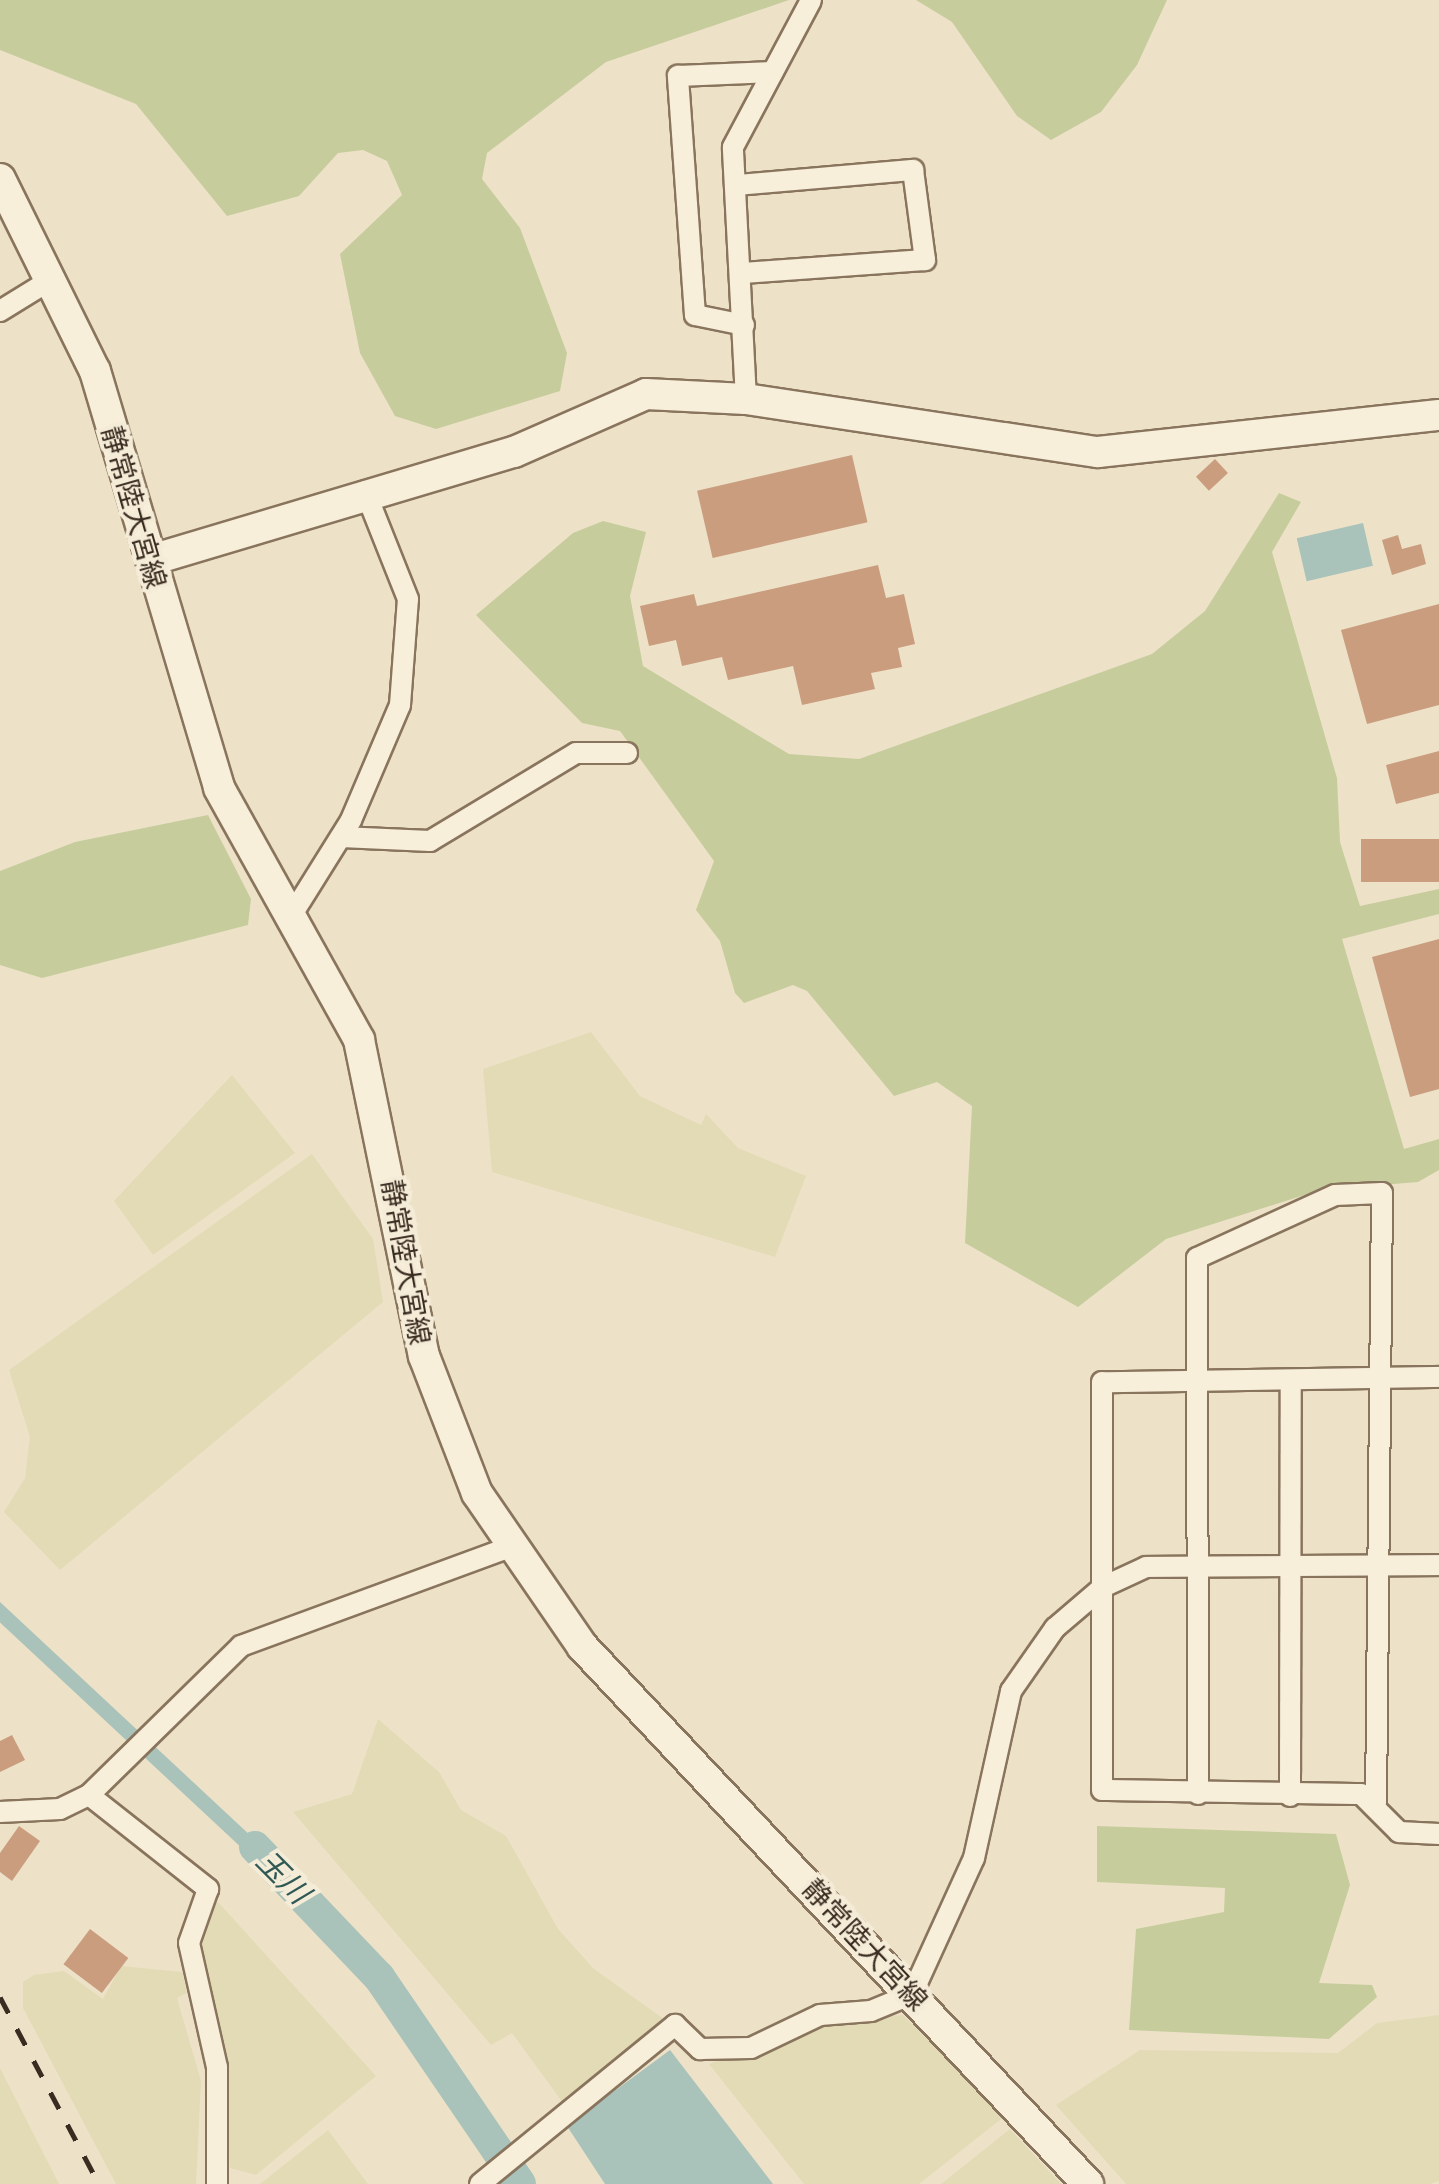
<!DOCTYPE html>
<html>
<head>
<meta charset="utf-8">
<style>
  body { margin:0 }
  #map { position:relative; width:1439px; height:2184px; overflow:hidden; background:#ede2c8; font-family:"Playfair Display","Noto Sans JP",serif }
  div>[style] { position:absolute }
  .farmland>* { inset:0; background:#e3dbb6 }
  .green>* { inset:0; background:#c7cc9c }
  .water>* { inset:0; background:#a9c2ba; transform-origin:0 0 }
  .river>* { height:32px; margin:-16px; padding:0 16px; transform-origin:16px; border-radius:16px; background:#a9c2ba }
  .building>* { inset:0; background:#ca9d7f; transform-origin:0 0 }
  .roads { filter:drop-shadow(2px 0 #89745d) drop-shadow(-2px 0 #89745d) drop-shadow(0 2px #89745d) drop-shadow(0 -2px #89745d) }
  .street>* { height:20px; margin:-10px; padding:0 10px; transform-origin:10px; border-radius:10px; background:#f8efdb }
  .secondary>* { height:30px; margin:-15px; padding:0 15px; transform-origin:15px; border-radius:15px; background:#f8efdb }
  .rail>* { height:5px; margin-top:-2.5px; transform-origin:0; background:repeating-linear-gradient(90deg,#3a2c21 0 18px,transparent 0 36px) }
  span { translate:-50% -50%; white-space:nowrap; text-align:center; line-height:1.15; -webkit-text-stroke:8px #f5ecd8; paint-order:stroke }
  .street-label { font-size:28px; color:#3a2c21 }
  .water-label { font-size:30px; color:#305956; font-style:italic }
</style>
</head>
<body>
<div id="map">
  <div class="farmland">
    <div style="clip-path:polygon(591px 1032px,640px 1096px,701px 1125px,706px 1114px,738px 1148px,806px 1176px,775px 1257px,492px 1172px,483px 1069px)"></div>
    <div style="clip-path:polygon(232px 1075px,295px 1153px,153px 1255px,114px 1201px)"></div>
    <div style="clip-path:polygon(312px 1154px,373px 1239px,383px 1302px,60px 1570px,4px 1512px,25px 1478px,30px 1437px,9px 1370px)"></div>
    <div style="clip-path:polygon(378px 1719px,439px 1772px,461px 1810px,506px 1836px,558px 1929px,594px 1969px,668px 2022px,563px 2103px,512px 2033px,491px 2045px,293px 1812px,352px 1794px)"></div>
    <div style="clip-path:polygon(218px 1902px,376px 2076px,256px 2175px,230px 2168px,219px 2022px,199px 1965px,207px 1913px)"></div>
    <div style="clip-path:polygon(121px 1966px,182px 1972px,187px 1993px,177px 1998px,201px 2081px,196px 2184px,116px 2184px,23px 2008px,23px 1982px,34px 1975px,64px 1971px,103px 1999px)"></div>
    <div style="clip-path:polygon(903px 2015px,1005px 2116px,919px 2184px,804px 2184px,709px 2064px,823px 2022px)"></div>
    <div style="clip-path:polygon(1439px 2015px,1439px 2181px,1430px 2184px,1126px 2184px,1056px 2105px,1140px 2050px,1338px 2053px,1377px 2023px)"></div>
    <div style="clip-path:polygon(0 2068px,59px 2184px,0 2184px)"></div>
    <div style="clip-path:polygon(1010px 2129px,1061px 2184px,940px 2184px,941px 2184px)"></div>
    <div style="clip-path:polygon(328px 2130px,368px 2184px,260px 2184px)"></div>
  </div>
  <div class="green">
    <div style="clip-path:polygon(0 0,789px 0,606px 62px,487px 153px,482px 179px,520px 228px,567px 353px,560px 391px,436px 429px,395px 416px,360px 353px,340px 254px,402px 195px,387px 161px,363px 150px,338px 153px,299px 196px,227px 216px,136px 104px,0 50px)"></div>
    <div style="clip-path:polygon(916px 0,1167px 0,1137px 65px,1101px 112px,1051px 140px,1017px 116px,952px 22px)"></div>
    <div style="clip-path:polygon(1279px 493px,1301px 502px,1272px 552px,1337px 778px,1340px 842px,1360px 906px,1439px 889px,1439px 914px,1342px 939px,1404px 1149px,1439px 1139px,1439px 1170px,1418px 1182px,1320px 1190px,1166px 1239px,1078px 1307px,965px 1243px,972px 1106px,937px 1082px,894px 1096px,807px 991px,793px 985px,744px 1003px,735px 993px,720px 941px,696px 910px,714px 861px,620px 731px,582px 723px,476px 615px,573px 533px,603px 521px,646px 532px,630px 596px,643px 666px,789px 754px,859px 759px,1152px 654px,1205px 611px)"></div>
    <div style="clip-path:polygon(208px 815px,251px 899px,248px 925px,42px 978px,0 965px,0 871px,75px 842px)"></div>
    <div style="clip-path:polygon(1097px 1826px,1336px 1834px,1350px 1885px,1319px 1983px,1372px 1985px,1377px 1997px,1329px 2039px,1129px 2030px,1136px 1929px,1224px 1912px,1225px 1888px,1097px 1882px)"></div>
  </div>
  <div class="water">
    <div style="left:1363px;top:523px;width:44px;height:68px;rotate:77deg"></div>
    <div style="left:0;top:1602px;width:394px;height:15px;rotate:43deg"></div>
    <div style="clip-path:polygon(670px 2050px,773px 2184px,605px 2184px,567px 2126px)"></div>
  </div>
  <div class="river">
    <div style="left:255px;top:1847px;width:180px;rotate:46.4deg"></div>
    <div style="left:379px;top:1977px;width:250px;rotate:55.7deg"></div>
  </div>
  <div class="building">
    <div style="left:852px;top:455px;width:69px;height:159px;rotate:77deg"></div>
    <div style="left:1215px;top:459px;width:19px;height:26px;rotate:47deg"></div>
    <div style="clip-path:polygon(1398px 535px,1402px 549px,1421px 544px,1426px 564px,1392px 575px,1382px 540px)"></div>
    <div style="clip-path:polygon(878px 565px,886px 598px,904px 594px,915px 644px,898px 648px,902px 667px,871px 673px,875px 689px,802px 705px,793px 666px,728px 680px,722px 657px,682px 666px,676px 640px,649px 646px,640px 606px,694px 594px,697px 606px)"></div>
    <div style="clip-path:polygon(1439px 604px,1439px 705px,1367px 724px,1341px 630px)"></div>
    <div style="clip-path:polygon(1439px 751px,1439px 793px,1396px 804px,1386px 765px)"></div>
    <div style="left:1439px;top:839px;width:43px;height:78px;rotate:90deg"></div>
    <div style="clip-path:polygon(1439px 939px,1439px 1089px,1410px 1097px,1372px 957px)"></div>
    <div style="clip-path:polygon(12px 1735px,25px 1760px,0 1772px,0 1741px)"></div>
    <div style="clip-path:polygon(19px 1826px,40px 1841px,12px 1881px,0 1872px,0 1853px)"></div>
    <div style="left:90px;top:1929px;width:48px;height:44px;rotate:37deg"></div>
  </div>
  <div class="roads">
    <div class="street">
      <div style="left:737px;top:185px;width:177px;rotate:-4.9deg"></div>
      <div style="left:913px;top:170px;width:91px;rotate:82.4deg"></div>
      <div style="left:925px;top:260px;width:183px;rotate:175.9deg"></div>
      <div style="left:0;top:311px;width:61px;rotate:-31.6deg"></div>
      <div style="left:744px;top:325px;width:50px;rotate:-168.5deg"></div>
      <div style="left:695px;top:315px;width:240px;rotate:-94.1deg"></div>
      <div style="left:678px;top:76px;width:95px;rotate:-2.4deg"></div>
      <div style="left:746px;top:399px;width:252px;rotate:-93deg"></div>
      <div style="left:733px;top:147px;width:166px;rotate:-62deg"></div>
      <div style="left:341px;top:837px;width:89px;rotate:2.6deg"></div>
      <div style="left:430px;top:841px;width:170px;rotate:-31.1deg"></div>
      <div style="left:576px;top:753px;width:51px"></div>
      <div style="left:288px;top:921px;width:119px;rotate:-58deg"></div>
      <div style="left:351px;top:820px;width:125px;rotate:-66.9deg"></div>
      <div style="left:400px;top:705px;width:106px;rotate:-85.7deg"></div>
      <div style="left:408px;top:599px;width:116px;rotate:-111.7deg"></div>
      <div style="left:1439px;top:1377px;width:337px;rotate:179.1deg"></div>
      <div style="left:1102px;top:1382px;width:408px;rotate:90deg"></div>
      <div style="left:1102px;top:1790px;width:259px;rotate:0.9deg"></div>
      <div style="left:1361px;top:1794px;width:54px;rotate:45deg"></div>
      <div style="left:1399px;top:1832px;width:40px;rotate:2.9deg"></div>
      <div style="left:1198px;top:1794px;width:536px;rotate:-90.11deg"></div>
      <div style="left:1197px;top:1258px;width:152px;rotate:-24.5deg"></div>
      <div style="left:1335px;top:1195px;width:47px;rotate:-2.4deg"></div>
      <div style="left:1382px;top:1193px;width:610px;rotate:90.56deg"></div>
      <div style="left:89px;top:1795px;width:152px;rotate:38.3deg"></div>
      <div style="left:208px;top:1889px;width:57px;rotate:109.4deg"></div>
      <div style="left:189px;top:1943px;width:127px;rotate:77.3deg"></div>
      <div style="left:217px;top:2067px;width:117px;rotate:90deg"></div>
      <div style="left:1290px;top:1796px;width:415px;rotate:-89.9deg"></div>
      <div style="left:0;top:1812px;width:60px;rotate:-2.9deg"></div>
      <div style="left:60px;top:1809px;width:32px;rotate:-26deg"></div>
      <div style="left:89px;top:1795px;width:213px;rotate:-44.4deg"></div>
      <div style="left:241px;top:1646px;width:283px;rotate:-20.2deg"></div>
      <div style="left:480px;top:2184px;width:252px;rotate:-39.2deg"></div>
      <div style="left:675px;top:2025px;width:35px;rotate:44deg"></div>
      <div style="left:700px;top:2049px;width:51px;rotate:-1.1deg"></div>
      <div style="left:751px;top:2048px;width:76px;rotate:-25.6deg"></div>
      <div style="left:820px;top:2015px;width:51px;rotate:-4.5deg"></div>
      <div style="left:871px;top:2011px;width:44px;rotate:-22.5deg"></div>
      <div style="left:912px;top:1994px;width:149px;rotate:-65.5deg"></div>
      <div style="left:974px;top:1858px;width:171px;rotate:-77.5deg"></div>
      <div style="left:1011px;top:1691px;width:77px;rotate:-55.1deg"></div>
      <div style="left:1055px;top:1628px;width:63px;rotate:-40.5deg"></div>
      <div style="left:1103px;top:1587px;width:47px;rotate:-24.9deg"></div>
      <div style="left:1146px;top:1567px;width:293px;rotate:-0.4deg"></div>
    </div>
    <div class="secondary">
      <div style="left:0;top:179px;width:214px;rotate:63.7deg"></div>
      <div style="left:95px;top:371px;width:435px;rotate:73.4deg"></div>
      <div style="left:219px;top:788px;width:288px;rotate:60.9deg"></div>
      <div style="left:359px;top:1040px;width:323px;rotate:78.4deg"></div>
      <div style="left:424px;top:1356px;width:147px;rotate:68.9deg"></div>
      <div style="left:477px;top:1493px;width:186px;rotate:55.5deg"></div>
      <div style="left:582px;top:1646px;width:739px;rotate:46.76deg"></div>
      <div style="left:151px;top:560px;width:379px;rotate:-16.6deg"></div>
      <div style="left:514px;top:452px;width:144px;rotate:-23.7deg"></div>
      <div style="left:646px;top:394px;width:100px;rotate:2.9deg"></div>
      <div style="left:746px;top:399px;width:356px;rotate:8.6deg"></div>
      <div style="left:1098px;top:452px;width:343px;rotate:-6.2deg"></div>
    </div>
  </div>
  <div class="rail">
    <div style="left:0;top:1997px;width:212px;rotate:62.1deg"></div>
  </div>
  <div class="street-label">
    <span style="left:135px;top:507px;rotate:74deg">静常陸大宮線</span>
    <span style="left:407px;top:1262px;rotate:80deg">静常陸大宮線</span>
    <span style="left:866px;top:1944px;rotate:47deg">静常陸大宮線</span>
  </div>
  <div class="water-label">
    <span style="left:284px;top:1876px;rotate:45deg">玉川</span>
  </div>
</div>
</body>
</html>
